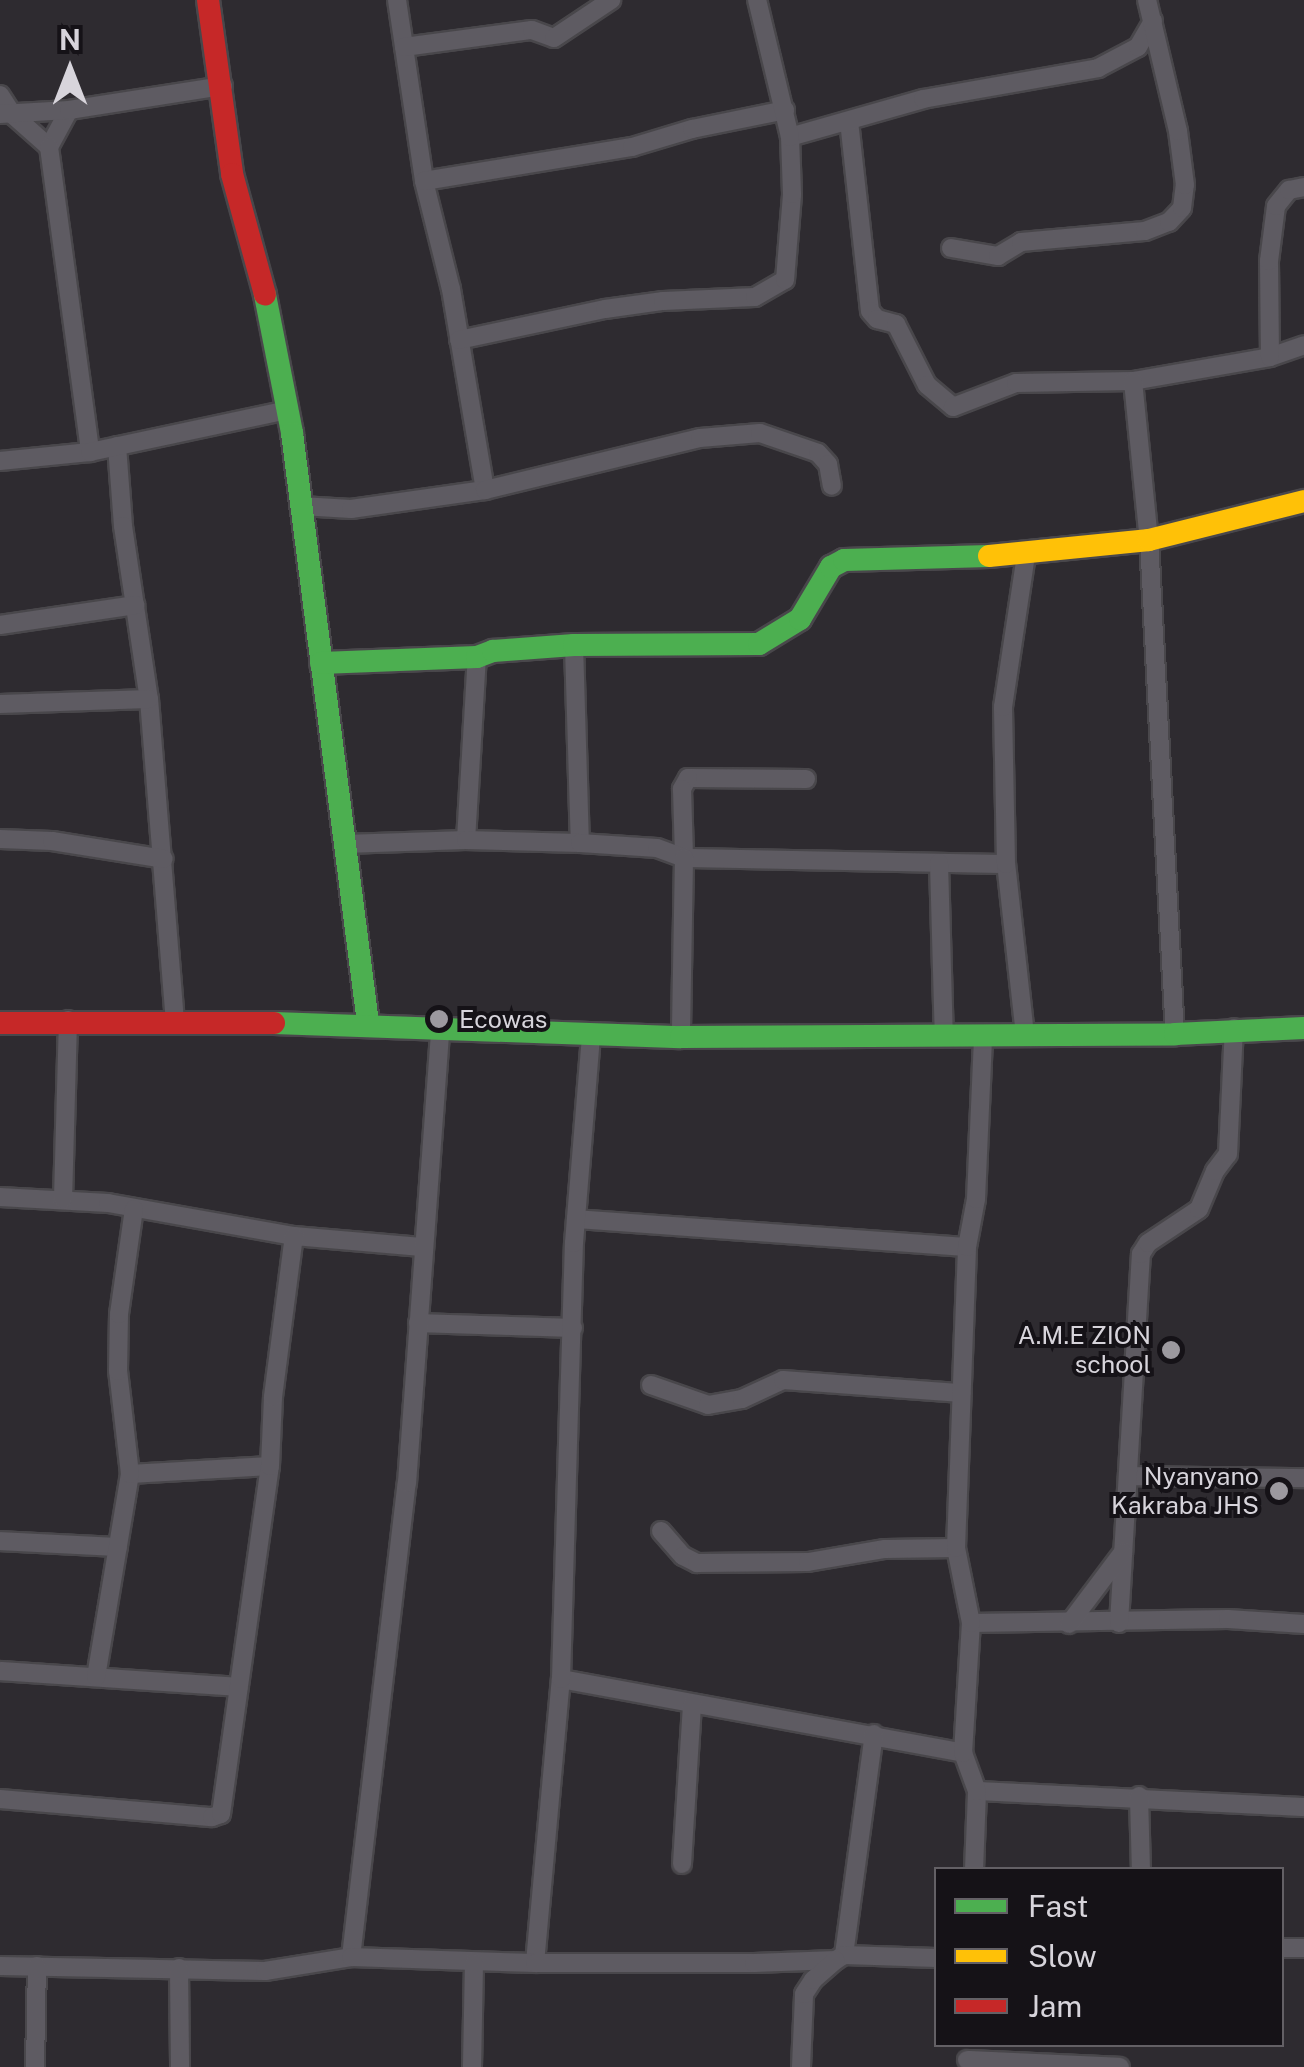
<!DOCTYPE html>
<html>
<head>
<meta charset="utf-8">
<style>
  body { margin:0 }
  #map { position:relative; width:1304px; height:2067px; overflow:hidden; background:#2e2b30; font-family:"Public Sans",sans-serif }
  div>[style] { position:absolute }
  .roads { filter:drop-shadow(2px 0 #49474b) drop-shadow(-2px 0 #49474b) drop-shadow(0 2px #49474b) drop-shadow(0 -2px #49474b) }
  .street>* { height:18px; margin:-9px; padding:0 9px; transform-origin:9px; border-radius:9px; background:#5e5b62 }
  .fast>* { height:22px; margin:-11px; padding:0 11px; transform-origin:11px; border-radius:11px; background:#4caf50 }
  .slow>* { height:22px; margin:-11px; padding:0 11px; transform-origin:11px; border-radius:11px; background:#ffc107 }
  .jam>* { height:22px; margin:-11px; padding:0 11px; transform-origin:11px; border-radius:11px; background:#c62828 }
  .dots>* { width:28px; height:28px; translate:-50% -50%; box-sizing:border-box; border:5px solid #151217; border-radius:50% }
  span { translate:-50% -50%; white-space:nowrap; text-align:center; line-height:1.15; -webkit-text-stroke:8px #151217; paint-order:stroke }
  .poi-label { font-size:25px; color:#d7d4db }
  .left { translate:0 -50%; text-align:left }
  .right { translate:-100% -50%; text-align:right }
  .legend { position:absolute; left:934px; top:1867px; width:350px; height:180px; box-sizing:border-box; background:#151217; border:2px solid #636065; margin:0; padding:12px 18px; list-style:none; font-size:30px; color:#d7d4db }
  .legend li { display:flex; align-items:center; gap:20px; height:50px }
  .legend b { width:50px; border:2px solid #636065 }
  .north { position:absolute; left:20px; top:20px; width:100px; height:100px; -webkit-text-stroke:8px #151217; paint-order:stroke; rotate:0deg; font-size:28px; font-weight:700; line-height:40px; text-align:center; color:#d7d4db }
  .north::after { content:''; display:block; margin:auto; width:35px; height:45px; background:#d7d4db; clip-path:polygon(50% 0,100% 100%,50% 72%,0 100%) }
</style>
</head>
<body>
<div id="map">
  <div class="roads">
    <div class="street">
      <div style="left:397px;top:0;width:183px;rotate:81.5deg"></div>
      <div style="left:424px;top:181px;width:111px;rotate:76deg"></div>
      <div style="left:451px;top:289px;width:204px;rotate:80.4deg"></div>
      <div style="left:404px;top:47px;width:129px;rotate:-7.6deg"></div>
      <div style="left:532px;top:30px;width:23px;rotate:20deg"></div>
      <div style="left:554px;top:38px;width:69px;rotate:-33.7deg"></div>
      <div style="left:0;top:95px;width:24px;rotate:57deg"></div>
      <div style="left:13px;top:115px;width:48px;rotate:41.6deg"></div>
      <div style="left:69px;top:110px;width:42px;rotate:118.4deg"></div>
      <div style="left:49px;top:147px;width:308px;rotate:82.3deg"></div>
      <div style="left:0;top:114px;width:69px;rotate:-3.3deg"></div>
      <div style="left:69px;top:110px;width:156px;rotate:-8.9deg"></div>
      <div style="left:849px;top:121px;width:191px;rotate:83.7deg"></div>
      <div style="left:870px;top:311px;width:11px;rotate:49deg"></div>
      <div style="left:877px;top:319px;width:20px;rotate:15deg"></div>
      <div style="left:896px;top:324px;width:68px;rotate:63.1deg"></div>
      <div style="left:927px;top:385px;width:34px;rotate:40deg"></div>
      <div style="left:953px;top:407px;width:67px;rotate:-20.9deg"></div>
      <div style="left:1016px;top:383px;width:117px;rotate:-1deg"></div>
      <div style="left:1133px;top:381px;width:139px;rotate:-9.9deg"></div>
      <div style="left:1270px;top:357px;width:36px;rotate:-19deg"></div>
      <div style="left:790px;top:137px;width:138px;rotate:-15.9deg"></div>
      <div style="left:923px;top:99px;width:178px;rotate:-10deg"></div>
      <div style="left:1098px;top:68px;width:45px;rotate:-27.7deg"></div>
      <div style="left:1138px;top:47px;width:30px;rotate:-60deg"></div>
      <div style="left:424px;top:181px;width:211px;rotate:-9.3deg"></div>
      <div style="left:632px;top:147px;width:63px;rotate:-16.7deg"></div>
      <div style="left:692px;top:129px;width:95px;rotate:-11.5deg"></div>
      <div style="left:951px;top:248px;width:48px;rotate:9.7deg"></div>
      <div style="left:998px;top:256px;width:27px;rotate:-31deg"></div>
      <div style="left:1021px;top:242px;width:124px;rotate:-5.1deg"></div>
      <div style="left:1145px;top:231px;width:26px;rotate:-21deg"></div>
      <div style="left:1169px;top:222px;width:19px;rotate:-47deg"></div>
      <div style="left:1182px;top:208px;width:23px;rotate:-83deg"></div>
      <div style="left:1185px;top:185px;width:54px;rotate:-97.4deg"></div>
      <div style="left:1178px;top:131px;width:135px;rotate:-103.3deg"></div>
      <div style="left:459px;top:340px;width:149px;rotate:-12deg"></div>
      <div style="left:605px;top:309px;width:59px;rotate:-7.9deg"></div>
      <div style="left:663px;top:301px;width:92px;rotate:-2.5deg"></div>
      <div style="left:755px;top:297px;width:34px;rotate:-30deg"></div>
      <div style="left:785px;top:280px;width:86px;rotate:-85.3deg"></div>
      <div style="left:792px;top:194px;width:57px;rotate:-92deg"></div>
      <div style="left:790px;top:137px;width:141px;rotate:-103.5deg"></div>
      <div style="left:1270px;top:357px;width:96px;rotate:-90.6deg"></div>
      <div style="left:1269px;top:261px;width:55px;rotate:-82.7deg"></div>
      <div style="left:1276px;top:206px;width:21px;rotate:-51deg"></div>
      <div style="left:1289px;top:190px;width:15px;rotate:-11deg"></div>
      <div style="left:1133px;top:381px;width:160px;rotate:84.3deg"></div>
      <div style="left:1149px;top:540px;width:495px;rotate:87deg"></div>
      <div style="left:117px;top:446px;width:80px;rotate:85.7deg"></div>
      <div style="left:123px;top:526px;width:175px;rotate:81.5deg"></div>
      <div style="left:149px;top:699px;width:322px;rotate:85.4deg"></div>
      <div style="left:0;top:461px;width:90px;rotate:-5.7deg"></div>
      <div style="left:90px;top:452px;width:202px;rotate:-12deg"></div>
      <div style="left:301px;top:506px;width:50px;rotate:3.4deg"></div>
      <div style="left:351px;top:509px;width:135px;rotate:-8.1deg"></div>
      <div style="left:485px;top:490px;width:221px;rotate:-13.6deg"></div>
      <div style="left:700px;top:438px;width:60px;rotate:-4.8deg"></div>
      <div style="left:760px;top:433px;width:61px;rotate:19deg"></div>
      <div style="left:818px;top:453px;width:15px;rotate:48deg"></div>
      <div style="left:828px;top:464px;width:22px;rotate:80deg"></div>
      <div style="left:0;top:625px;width:137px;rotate:-8.4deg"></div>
      <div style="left:574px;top:645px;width:198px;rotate:88.3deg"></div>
      <div style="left:0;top:704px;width:149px;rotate:-1.9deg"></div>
      <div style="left:806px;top:779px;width:118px;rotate:-179.5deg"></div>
      <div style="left:688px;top:778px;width:13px;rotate:119deg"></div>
      <div style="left:682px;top:789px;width:69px;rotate:88.3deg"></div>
      <div style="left:684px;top:858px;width:322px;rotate:1.1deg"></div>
      <div style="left:0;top:839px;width:52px;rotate:2.2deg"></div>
      <div style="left:52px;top:841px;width:113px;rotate:9.1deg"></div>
      <div style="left:466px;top:840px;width:183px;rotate:-86.6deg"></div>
      <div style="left:344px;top:844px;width:122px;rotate:-1.9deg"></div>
      <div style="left:466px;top:840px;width:114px;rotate:1.5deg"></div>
      <div style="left:580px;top:843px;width:77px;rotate:3.7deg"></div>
      <div style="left:657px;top:848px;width:29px;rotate:20deg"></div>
      <div style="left:684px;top:858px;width:179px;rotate:91deg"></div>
      <div style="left:939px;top:863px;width:174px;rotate:88.4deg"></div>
      <div style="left:1025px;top:1035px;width:172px;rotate:-96.3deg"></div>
      <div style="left:1006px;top:864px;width:157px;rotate:-91.1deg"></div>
      <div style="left:1003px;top:707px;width:154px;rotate:-81.4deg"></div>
      <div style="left:0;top:1197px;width:108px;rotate:3.2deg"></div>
      <div style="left:108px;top:1203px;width:189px;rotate:10.1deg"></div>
      <div style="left:294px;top:1236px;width:128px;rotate:4.9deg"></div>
      <div style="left:63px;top:1199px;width:179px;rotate:-88.4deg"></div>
      <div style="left:576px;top:1219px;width:392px;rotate:4.1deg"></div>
      <div style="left:418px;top:1323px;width:155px;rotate:1.8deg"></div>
      <div style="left:651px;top:1385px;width:60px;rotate:19.3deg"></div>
      <div style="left:708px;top:1405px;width:35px;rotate:-10deg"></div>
      <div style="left:742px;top:1399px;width:45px;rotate:-24.9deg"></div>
      <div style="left:783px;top:1380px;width:179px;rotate:4.2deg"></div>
      <div style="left:130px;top:1474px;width:140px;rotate:-3.3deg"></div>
      <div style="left:1129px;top:1476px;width:175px;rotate:0.7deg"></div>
      <div style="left:661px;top:1531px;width:33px;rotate:49deg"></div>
      <div style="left:683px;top:1556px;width:16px;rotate:27deg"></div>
      <div style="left:697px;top:1563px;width:111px;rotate:-0.5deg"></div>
      <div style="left:808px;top:1562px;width:78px;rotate:-9.6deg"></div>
      <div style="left:885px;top:1549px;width:71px;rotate:-0.8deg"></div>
      <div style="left:0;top:1541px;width:118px;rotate:2.9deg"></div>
      <div style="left:971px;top:1623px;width:257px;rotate:-0.9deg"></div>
      <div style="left:1228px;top:1619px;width:76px;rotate:3.8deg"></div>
      <div style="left:1119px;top:1623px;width:370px;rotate:-86.6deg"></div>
      <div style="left:1141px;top:1254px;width:13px;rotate:-58deg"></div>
      <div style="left:1148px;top:1243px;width:61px;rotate:-33.7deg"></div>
      <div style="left:1199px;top:1209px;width:41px;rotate:-67.2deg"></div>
      <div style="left:1215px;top:1171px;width:21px;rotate:-53deg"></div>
      <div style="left:1228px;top:1154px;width:126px;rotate:-87.3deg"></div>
      <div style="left:1069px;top:1624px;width:90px;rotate:-53.1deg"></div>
      <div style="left:0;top:1671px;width:239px;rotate:3.8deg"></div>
      <div style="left:96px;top:1677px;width:206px;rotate:-80.5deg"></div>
      <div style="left:130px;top:1474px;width:104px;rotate:-96.6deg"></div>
      <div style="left:118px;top:1371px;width:57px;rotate:-89deg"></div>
      <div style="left:119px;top:1314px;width:106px;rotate:-81.9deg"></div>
      <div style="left:561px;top:1679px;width:409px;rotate:10.4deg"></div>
      <div style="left:977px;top:1791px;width:327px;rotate:2.8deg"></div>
      <div style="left:1139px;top:1796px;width:74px;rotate:88.5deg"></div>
      <div style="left:0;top:1799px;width:213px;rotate:4.9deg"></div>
      <div style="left:212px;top:1817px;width:9px;rotate:-18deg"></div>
      <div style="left:221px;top:1814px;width:351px;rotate:-82deg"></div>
      <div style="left:270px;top:1466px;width:69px;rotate:-87.5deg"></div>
      <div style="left:273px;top:1397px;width:162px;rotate:-82.6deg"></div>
      <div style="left:682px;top:1864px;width:160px;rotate:-86.4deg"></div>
      <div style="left:974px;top:1870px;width:79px;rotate:-87.8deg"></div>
      <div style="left:977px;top:1791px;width:40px;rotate:-110.2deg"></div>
      <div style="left:963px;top:1753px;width:130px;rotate:-86.5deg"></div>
      <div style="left:971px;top:1623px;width:76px;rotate:-101.3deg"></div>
      <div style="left:956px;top:1548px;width:301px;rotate:-87.9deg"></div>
      <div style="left:967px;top:1247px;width:49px;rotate:-79.4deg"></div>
      <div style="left:976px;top:1199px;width:163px;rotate:-87.5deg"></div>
      <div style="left:1282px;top:1948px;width:22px"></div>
      <div style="left:844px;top:1955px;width:223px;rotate:-82.3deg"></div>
      <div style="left:351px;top:1957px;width:477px;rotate:-83.3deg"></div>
      <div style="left:407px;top:1483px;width:459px;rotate:-85.8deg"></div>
      <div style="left:535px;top:1963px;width:285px;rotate:-84.8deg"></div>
      <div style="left:561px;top:1679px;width:436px;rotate:-88.3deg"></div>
      <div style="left:574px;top:1243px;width:210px;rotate:-85.3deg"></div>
      <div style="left:0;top:1966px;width:265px;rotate:1.1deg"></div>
      <div style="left:265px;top:1971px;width:87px;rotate:-9.2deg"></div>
      <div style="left:351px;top:1957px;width:184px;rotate:1.9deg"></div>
      <div style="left:535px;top:1963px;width:219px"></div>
      <div style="left:754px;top:1963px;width:82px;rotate:-2.1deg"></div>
      <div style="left:836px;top:1960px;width:9px;rotate:-32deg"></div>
      <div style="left:844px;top:1955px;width:92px;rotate:1.9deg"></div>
      <div style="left:179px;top:1968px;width:99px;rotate:89.4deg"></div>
      <div style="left:967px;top:2060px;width:153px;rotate:2.6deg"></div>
      <div style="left:35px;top:2067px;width:101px;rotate:-88.9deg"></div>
      <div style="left:472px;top:2067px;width:104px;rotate:-88.9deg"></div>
      <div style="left:801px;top:2067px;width:73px;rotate:-87.6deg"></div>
      <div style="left:804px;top:1994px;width:17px;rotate:-57deg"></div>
      <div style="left:813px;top:1980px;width:30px;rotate:-41deg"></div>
    </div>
    <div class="fast">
      <div style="left:265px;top:295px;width:141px;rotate:78.9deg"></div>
      <div style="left:292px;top:433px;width:595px;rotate:82.66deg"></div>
      <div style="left:321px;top:663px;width:156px;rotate:-2.2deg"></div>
      <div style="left:477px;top:657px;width:17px;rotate:-21deg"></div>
      <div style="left:493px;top:651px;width:81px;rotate:-4.2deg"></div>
      <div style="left:574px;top:645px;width:185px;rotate:-0.3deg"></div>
      <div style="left:759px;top:644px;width:48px;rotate:-31.4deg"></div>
      <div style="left:800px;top:619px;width:61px;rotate:-59.2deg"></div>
      <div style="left:831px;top:567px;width:15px;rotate:-28deg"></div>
      <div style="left:844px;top:560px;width:145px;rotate:-1.6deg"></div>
      <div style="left:274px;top:1023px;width:407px;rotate:2deg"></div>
      <div style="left:681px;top:1037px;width:494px;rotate:-0.3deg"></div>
      <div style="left:1175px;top:1034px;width:129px;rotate:-2.7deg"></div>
    </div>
    <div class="slow">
      <div style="left:989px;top:556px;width:161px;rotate:-5.7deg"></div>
      <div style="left:1149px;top:540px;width:160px;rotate:-14.1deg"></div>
    </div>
    <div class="jam">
      <div style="left:208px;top:0;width:176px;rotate:82.1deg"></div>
      <div style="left:232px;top:174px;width:125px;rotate:74.7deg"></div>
      <div style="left:0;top:1023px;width:274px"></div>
    </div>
  </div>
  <div class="dots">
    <div style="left:439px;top:1019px;background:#9c999f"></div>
    <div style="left:1171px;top:1350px;background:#9c999f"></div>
    <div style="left:1279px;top:1491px;background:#9c999f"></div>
  </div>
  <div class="poi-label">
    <span class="left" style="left:459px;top:1019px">Ecowas</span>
    <span class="right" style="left:1151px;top:1350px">A.M.E ZION<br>school</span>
    <span class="right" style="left:1259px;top:1491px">Nyanyano<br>Kakraba JHS</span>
  </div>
  <ul class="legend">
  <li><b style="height:12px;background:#4caf50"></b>Fast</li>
  <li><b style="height:12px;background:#ffc107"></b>Slow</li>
  <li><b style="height:12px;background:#c62828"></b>Jam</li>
  </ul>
  <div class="north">N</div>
</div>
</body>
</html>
